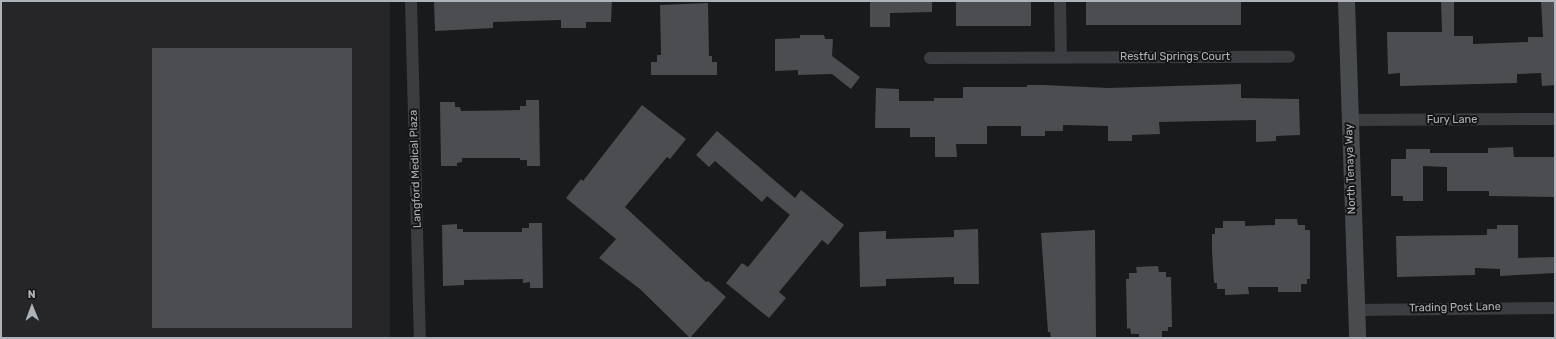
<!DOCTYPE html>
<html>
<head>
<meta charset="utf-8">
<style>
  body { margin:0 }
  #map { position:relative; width:1556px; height:339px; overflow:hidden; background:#191a1b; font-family:Rubik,sans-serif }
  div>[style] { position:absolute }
  .built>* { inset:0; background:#262628; transform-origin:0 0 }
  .building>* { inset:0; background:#4c4d50; transform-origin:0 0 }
  .minor>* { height:12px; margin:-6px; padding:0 6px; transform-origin:6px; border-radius:6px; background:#3b3d40 }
  .secondary>* { height:17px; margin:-8.5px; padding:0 8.5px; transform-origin:8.5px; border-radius:8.5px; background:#494c4f }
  span { translate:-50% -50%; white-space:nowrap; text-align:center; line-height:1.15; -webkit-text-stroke:4px #141516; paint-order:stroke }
  .street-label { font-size:11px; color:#aeb3b9 }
  .frame { position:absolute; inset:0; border:2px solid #aeb3b9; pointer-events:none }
  .north { position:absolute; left:12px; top:287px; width:40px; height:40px; -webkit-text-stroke:3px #141516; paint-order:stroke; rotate:359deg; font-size:11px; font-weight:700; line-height:16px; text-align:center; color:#aeb3b9 }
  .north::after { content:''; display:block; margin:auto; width:14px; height:18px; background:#aeb3b9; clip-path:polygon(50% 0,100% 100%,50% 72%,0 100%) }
</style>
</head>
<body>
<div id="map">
  <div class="built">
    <div style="left:1px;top:1px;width:389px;height:337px"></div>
  </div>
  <div class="building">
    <div style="clip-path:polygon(434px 1px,612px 1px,611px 22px,586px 22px,586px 28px,561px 28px,561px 20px,493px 22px,493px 28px,435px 31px)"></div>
    <div style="clip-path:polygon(870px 1px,932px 1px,932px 12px,890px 13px,890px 27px,870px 27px)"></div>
    <div style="left:956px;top:1px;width:75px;height:25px"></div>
    <div style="left:1086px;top:1px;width:155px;height:24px"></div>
    <div style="clip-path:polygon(1441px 1px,1454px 1px,1454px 36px,1473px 36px,1473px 44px,1528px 42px,1528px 37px,1543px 37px,1541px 1px,1555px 1px,1555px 85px,1542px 86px,1541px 73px,1517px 74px,1517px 83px,1400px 86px,1400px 73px,1388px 74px,1387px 32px,1442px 32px)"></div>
    <div style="clip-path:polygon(708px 3px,709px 56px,712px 56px,712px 62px,717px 62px,717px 75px,651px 75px,651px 62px,657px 62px,657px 55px,661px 55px,660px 5px)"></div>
    <div style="clip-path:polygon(800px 35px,824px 35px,825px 39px,833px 39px,832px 56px,860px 77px,851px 89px,832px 74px,798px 75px,798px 70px,775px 71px,775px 39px,800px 38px)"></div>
    <div style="left:352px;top:48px;width:280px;height:200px;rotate:90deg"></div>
    <div style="clip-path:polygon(1241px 84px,1241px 98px,1299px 99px,1300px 135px,1276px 136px,1276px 141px,1256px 142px,1256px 120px,1159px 122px,1160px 134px,1132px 135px,1132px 141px,1108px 141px,1108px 126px,1063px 125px,1063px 131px,1045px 131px,1045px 136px,1021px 136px,1021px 126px,987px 126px,987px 144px,956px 144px,957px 157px,935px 157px,935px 137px,910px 137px,910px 128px,875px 128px,876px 88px,899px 89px,899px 101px,934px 101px,934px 98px,963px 98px,963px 87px,1027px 87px,1027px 85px,1044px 85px,1108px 88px)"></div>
    <div style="clip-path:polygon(526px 100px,539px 100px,540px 166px,527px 166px,527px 160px,520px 160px,520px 158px,462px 158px,462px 162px,457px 163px,457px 166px,441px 166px,440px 102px,455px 102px,455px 107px,460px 107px,461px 111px,520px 110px,520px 106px,526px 106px)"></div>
    <div style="clip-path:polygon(642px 105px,686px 139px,670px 159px,667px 157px,625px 207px,706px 282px,708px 281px,726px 297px,690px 338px,640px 289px,599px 258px,616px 239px,566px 198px,581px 179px,583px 181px)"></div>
    <div style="clip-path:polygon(717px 131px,795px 198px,801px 190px,844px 225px,828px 245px,822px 240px,779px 292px,786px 298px,769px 318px,726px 283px,742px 263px,748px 267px,790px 215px,767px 196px,762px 202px,715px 161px,709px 167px,696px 155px)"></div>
    <div style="clip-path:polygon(1513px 147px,1514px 157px,1555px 157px,1554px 197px,1489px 196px,1489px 191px,1447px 191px,1447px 167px,1423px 166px,1423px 201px,1403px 201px,1403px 196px,1391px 196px,1391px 159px,1406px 159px,1406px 149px,1430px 149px,1430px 153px,1488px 153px,1488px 148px)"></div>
    <div style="clip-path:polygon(1275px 219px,1297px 219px,1298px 225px,1305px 225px,1305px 230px,1310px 230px,1310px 279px,1307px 279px,1307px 284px,1301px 284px,1301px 292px,1278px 292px,1278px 287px,1248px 287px,1249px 294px,1225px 295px,1225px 289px,1217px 289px,1217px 283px,1214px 283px,1212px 251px,1212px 234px,1215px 234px,1215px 228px,1223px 228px,1223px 221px,1245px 221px,1245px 226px,1275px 225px)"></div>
    <div style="clip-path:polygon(529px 223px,542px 223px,543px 288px,530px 288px,530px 282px,523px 283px,523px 279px,464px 280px,464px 285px,443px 286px,442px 225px,457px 224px,457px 229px,463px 229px,463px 232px,522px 232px,522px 228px,529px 228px)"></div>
    <div style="clip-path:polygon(1497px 225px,1518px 225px,1518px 258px,1555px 257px,1555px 273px,1500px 276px,1500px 269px,1475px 268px,1475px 275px,1397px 277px,1396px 236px,1487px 235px,1487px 229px,1497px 229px)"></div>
    <div style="clip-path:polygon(978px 229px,979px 284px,954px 284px,954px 277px,886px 279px,886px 286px,860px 287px,859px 232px,886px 231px,886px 239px,954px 237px,954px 230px)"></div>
    <div style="clip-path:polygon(1095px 230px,1096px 338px,1051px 338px,1050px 332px,1048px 332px,1041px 233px)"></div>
    <div style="clip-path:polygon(1158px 266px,1159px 272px,1166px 272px,1166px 277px,1171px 277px,1172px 327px,1168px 327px,1168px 331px,1162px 331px,1162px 338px,1139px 338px,1139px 334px,1131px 334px,1130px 328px,1127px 329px,1126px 279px,1129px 279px,1129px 273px,1137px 273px,1136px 267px)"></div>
  </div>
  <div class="minor">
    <div style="left:411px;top:1px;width:337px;rotate:88.5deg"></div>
    <div style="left:1060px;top:1px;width:56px;rotate:89deg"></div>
    <div style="left:930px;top:58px;width:359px;rotate:-0.2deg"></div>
    <div style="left:1349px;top:120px;width:206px;rotate:-0.3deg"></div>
    <div style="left:1355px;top:310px;width:200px;rotate:-0.6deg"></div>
  </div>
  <div class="secondary">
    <div style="left:1346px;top:1px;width:337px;rotate:88.1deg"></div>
  </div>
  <div class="street-label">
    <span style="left:1175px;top:57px">Restful Springs Court</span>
    <span style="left:1452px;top:120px">Fury Lane</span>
    <span style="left:416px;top:169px;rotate:-92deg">Langford Medical Plaza</span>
    <span style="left:1351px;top:169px;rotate:-92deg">North Tenaya Way</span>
    <span style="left:1455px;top:308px;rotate:-1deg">Trading Post Lane</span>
  </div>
  <div class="frame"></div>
  <div class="north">N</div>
</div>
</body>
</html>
